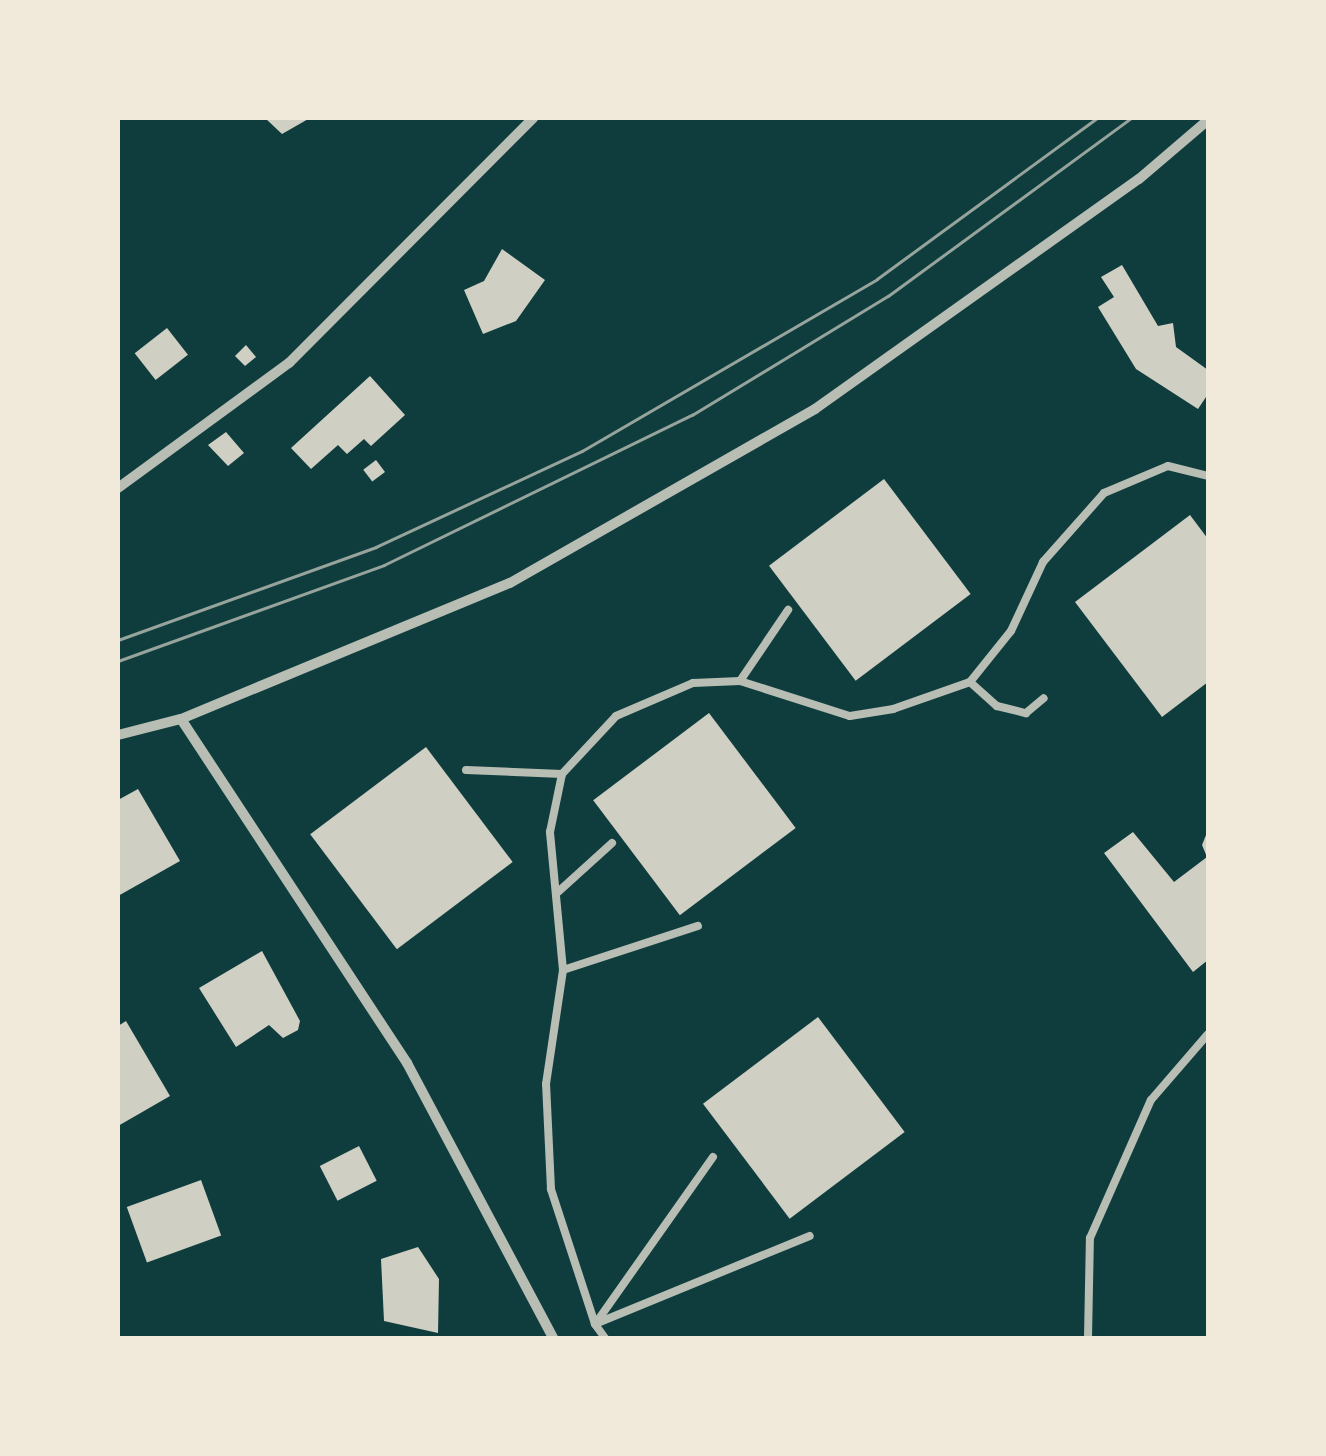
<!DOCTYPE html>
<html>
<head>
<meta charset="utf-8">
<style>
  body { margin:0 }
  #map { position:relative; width:1326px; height:1456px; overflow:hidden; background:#0f3d3e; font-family:"Roboto Condensed",sans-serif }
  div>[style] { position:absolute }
  .building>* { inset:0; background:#cfcfc3; transform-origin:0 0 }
  .service>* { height:8px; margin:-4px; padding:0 4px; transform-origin:4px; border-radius:4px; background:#b8beb3 }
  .minor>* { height:10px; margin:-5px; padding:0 5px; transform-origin:5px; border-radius:5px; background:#b8beb3 }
  .tram>* { height:2.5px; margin:-1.25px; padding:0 1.25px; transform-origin:1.25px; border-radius:1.25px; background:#97a49c }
  span { translate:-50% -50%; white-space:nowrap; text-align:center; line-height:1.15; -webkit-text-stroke:8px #f1e9da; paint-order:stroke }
  .frame { position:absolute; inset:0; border:120px solid #f1e9da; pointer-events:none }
</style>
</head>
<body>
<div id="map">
  <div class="building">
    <div style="clip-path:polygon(265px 118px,310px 118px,282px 134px)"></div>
    <div style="clip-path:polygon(502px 249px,545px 280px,516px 321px,483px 334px,464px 290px,484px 281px)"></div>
    <div style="clip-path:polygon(1122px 265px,1158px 326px,1173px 323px,1176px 347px,1208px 370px,1208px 394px,1198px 409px,1136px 369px,1098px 307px,1114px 297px,1101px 277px)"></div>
    <div style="left:167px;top:328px;width:34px;height:41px;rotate:52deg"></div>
    <div style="clip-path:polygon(246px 345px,256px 357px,245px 366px,235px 356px)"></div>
    <div style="clip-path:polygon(370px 376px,405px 415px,371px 446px,364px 439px,347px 454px,338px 445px,311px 469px,291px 448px)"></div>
    <div style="clip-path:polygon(226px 432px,244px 453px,228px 466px,208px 445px)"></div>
    <div style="left:376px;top:460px;width:15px;height:16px;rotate:53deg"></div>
    <div style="left:884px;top:479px;width:144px;height:144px;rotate:53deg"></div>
    <div style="clip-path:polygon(1190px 515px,1208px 539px,1208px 682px,1162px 717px,1075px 602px)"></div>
    <div style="left:709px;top:713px;width:144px;height:145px;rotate:53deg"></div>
    <div style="left:426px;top:747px;width:144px;height:145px;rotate:53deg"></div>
    <div style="clip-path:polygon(138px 789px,180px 861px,118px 896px,118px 800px)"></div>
    <div style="clip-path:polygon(1208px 830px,1208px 960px,1193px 972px,1104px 853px,1133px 832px,1174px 882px,1207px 857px,1202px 845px)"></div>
    <div style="clip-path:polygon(262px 951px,300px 1021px,298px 1030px,283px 1038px,269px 1025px,236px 1047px,199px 988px)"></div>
    <div style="left:818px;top:1017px;width:144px;height:144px;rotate:53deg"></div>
    <div style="clip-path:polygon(126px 1021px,170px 1096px,118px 1126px,118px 1026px)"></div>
    <div style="left:359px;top:1146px;width:39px;height:44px;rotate:63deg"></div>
    <div style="left:201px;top:1180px;width:59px;height:79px;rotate:70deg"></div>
    <div style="clip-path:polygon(418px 1247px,439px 1279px,438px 1333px,384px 1321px,381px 1259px)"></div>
  </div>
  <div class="service">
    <div style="left:740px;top:681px;width:86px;rotate:-55.9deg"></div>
    <div style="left:970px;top:682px;width:36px;rotate:42deg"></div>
    <div style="left:997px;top:706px;width:30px;rotate:14deg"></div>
    <div style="left:1026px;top:713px;width:23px;rotate:-40deg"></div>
    <div style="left:466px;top:770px;width:96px;rotate:2.4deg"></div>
    <div style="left:558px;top:892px;width:73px;rotate:-42.2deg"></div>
    <div style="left:563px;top:970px;width:142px;rotate:-18.1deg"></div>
    <div style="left:713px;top:1157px;width:204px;rotate:125.2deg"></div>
    <div style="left:595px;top:1324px;width:232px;rotate:-22.3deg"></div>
    <div style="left:605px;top:1338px;width:17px;rotate:-126deg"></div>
    <div style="left:595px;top:1324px;width:142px;rotate:-108.1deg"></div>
    <div style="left:551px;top:1189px;width:105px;rotate:-92.7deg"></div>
    <div style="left:546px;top:1084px;width:115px;rotate:-81.5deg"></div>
    <div style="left:563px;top:970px;width:139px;rotate:-95.4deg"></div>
    <div style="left:550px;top:832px;width:59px;rotate:-78.3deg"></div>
    <div style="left:562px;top:774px;width:79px;rotate:-47deg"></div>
    <div style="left:616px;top:716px;width:84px;rotate:-23.2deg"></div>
    <div style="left:693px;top:683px;width:47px;rotate:-2.4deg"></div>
    <div style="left:740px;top:681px;width:115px;rotate:17.7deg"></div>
    <div style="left:850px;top:716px;width:44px;rotate:-9.2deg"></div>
    <div style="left:893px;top:709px;width:82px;rotate:-19.3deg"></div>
    <div style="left:970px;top:682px;width:65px;rotate:-51.2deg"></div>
    <div style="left:1011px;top:631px;width:76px;rotate:-65.1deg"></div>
    <div style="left:1043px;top:562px;width:92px;rotate:-48.5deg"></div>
    <div style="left:1104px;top:493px;width:69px;rotate:-22.9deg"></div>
    <div style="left:1168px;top:466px;width:41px;rotate:14deg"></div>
    <div style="left:1088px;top:1338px;width:100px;rotate:-88.9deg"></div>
    <div style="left:1090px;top:1238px;width:151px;rotate:-66.2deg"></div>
    <div style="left:1151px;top:1100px;width:87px;rotate:-49.2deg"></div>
  </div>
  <div class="minor">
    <div style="left:118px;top:488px;width:212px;rotate:-36.2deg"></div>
    <div style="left:289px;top:363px;width:346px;rotate:-45.1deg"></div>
    <div style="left:181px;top:719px;width:412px;rotate:56.7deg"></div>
    <div style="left:407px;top:1063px;width:311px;rotate:62deg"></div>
    <div style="left:118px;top:735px;width:65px;rotate:-14.3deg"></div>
    <div style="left:181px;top:719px;width:356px;rotate:-22.5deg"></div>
    <div style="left:510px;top:583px;width:351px;rotate:-29.7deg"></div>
    <div style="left:815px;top:409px;width:397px;rotate:-35.4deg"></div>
    <div style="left:1139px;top:179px;width:91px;rotate:-40.5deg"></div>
  </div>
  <div class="tram">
    <div style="left:118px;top:640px;width:274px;rotate:-19.8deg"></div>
    <div style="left:376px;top:547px;width:227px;rotate:-25deg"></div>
    <div style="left:582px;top:451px;width:341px;rotate:-30.2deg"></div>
    <div style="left:877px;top:279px;width:273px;rotate:-36.2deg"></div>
    <div style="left:118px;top:661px;width:283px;rotate:-19.8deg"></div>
    <div style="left:384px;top:565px;width:343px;rotate:-26deg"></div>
    <div style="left:692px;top:415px;width:229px;rotate:-31.3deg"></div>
    <div style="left:888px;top:296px;width:301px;rotate:-36.2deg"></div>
  </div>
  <div class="frame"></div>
</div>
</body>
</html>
